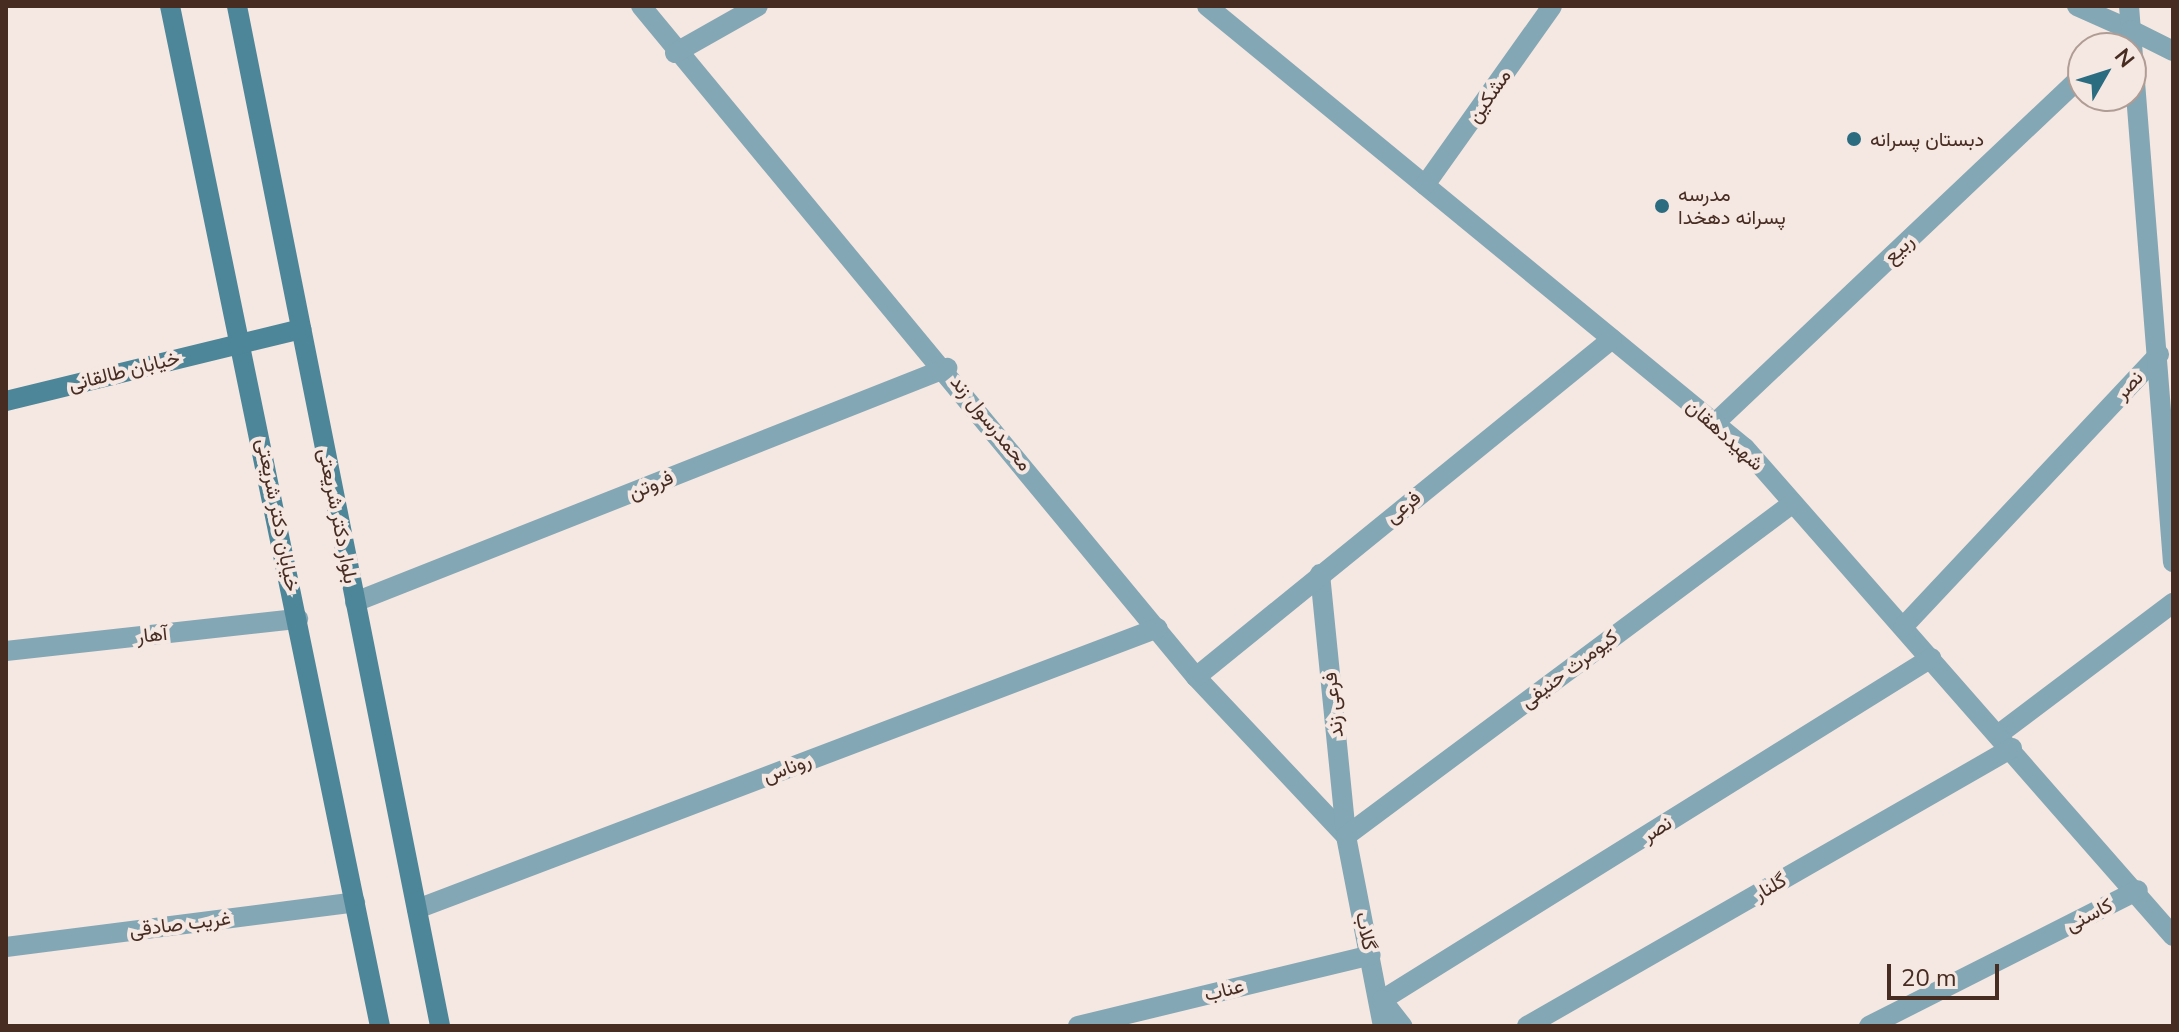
<!DOCTYPE html>
<html>
<head>
<meta charset="utf-8">
<style>
  body { margin:0 }
  #map { position:relative; width:2179px; height:1032px; overflow:hidden; background:#f5e7e1; font-family:"Nunito Sans",Vazirmatn,sans-serif }
  div>[style] { position:absolute }
  .service>* { height:20px; margin:-10px; padding:0 10px; transform-origin:10px; border-radius:10px; background:#83a7b4 }
  .minor>* { height:20px; margin:-10px; padding:0 10px; transform-origin:10px; border-radius:10px; background:#83a7b4 }
  .tertiary>* { height:20px; margin:-10px; padding:0 10px; transform-origin:10px; border-radius:10px; background:#83a7b4 }
  .secondary>* { height:20px; margin:-10px; padding:0 10px; transform-origin:10px; border-radius:10px; background:#4d8699 }
  .dots>* { width:22px; height:22px; translate:-50% -50%; box-sizing:border-box; border:4px solid #f5e7e1; border-radius:50% }
  span { translate:-50% -50%; white-space:nowrap; text-align:center; line-height:1.15; -webkit-text-stroke:8px #f5e7e1; paint-order:stroke }
  .street-label { font-size:20px; color:#472c22 }
  .poi-label { font-size:20px; color:#472c22 }
  .left { translate:0 -50%; text-align:left }
  .frame { position:absolute; inset:0; border:8px solid #472c22; pointer-events:none }
  .north { position:absolute; left:2067px; top:32px; width:80px; height:80px; box-sizing:border-box; background:#f5e7e1; border:2px solid #af9c95; border-radius:50%; rotate:51deg; font-size:22px; font-weight:700; line-height:32px; text-align:center; color:#472c22 }
  .north::after { content:''; display:block; margin:auto; width:28px; height:36px; background:#2c6c80; clip-path:polygon(50% 0,100% 100%,50% 72%,0 100%) }
  .scale { position:absolute; left:1887px; top:964px; width:112px; height:36px; box-sizing:border-box; border:4px solid #472c22; border-top:0; padding-left:10px; font-size:24px; line-height:28px; white-space:nowrap; color:#472c22; -webkit-text-stroke:6px #f5e7e1; paint-order:stroke }
</style>
</head>
<body>
<div id="map">
  <div class="service">
    <div style="left:2111px;top:48px;width:27px;rotate:-42deg"></div>
    <div style="left:1715px;top:423px;width:506px;rotate:-43.4deg"></div>
    <div style="left:1999px;top:734px;width:218px;rotate:-37deg"></div>
  </div>
  <div class="minor">
    <div style="left:641px;top:6px;width:871px;rotate:50.41deg"></div>
    <div style="left:1196px;top:677px;width:219px;rotate:46.7deg"></div>
    <div style="left:1207px;top:6px;width:696px;rotate:39.41deg"></div>
    <div style="left:1745px;top:448px;width:649px;rotate:48.75deg"></div>
    <div style="left:2077px;top:6px;width:59px;rotate:24deg"></div>
    <div style="left:675px;top:53px;width:95px;rotate:-29.5deg"></div>
    <div style="left:1425px;top:185px;width:219px;rotate:-54.6deg"></div>
    <div style="left:1320px;top:574px;width:263px;rotate:84.3deg"></div>
    <div style="left:1346px;top:836px;width:194px;rotate:79deg"></div>
    <div style="left:355px;top:602px;width:637px;rotate:-21.57deg"></div>
    <div style="left:1903px;top:627px;width:374px;rotate:-46.8deg"></div>
    <div style="left:6px;top:651px;width:294px;rotate:-6.3deg"></div>
    <div style="left:1196px;top:677px;width:536px;rotate:-39.09deg"></div>
    <div style="left:1346px;top:836px;width:557px;rotate:-36.68deg"></div>
    <div style="left:417px;top:909px;width:792px;rotate:-20.77deg"></div>
    <div style="left:6px;top:947px;width:352px;rotate:-7.3deg"></div>
    <div style="left:1382px;top:1000px;width:647px;rotate:-31.92deg"></div>
    <div style="left:1382px;top:1000px;width:33px;rotate:52deg"></div>
    <div style="left:1078px;top:1026px;width:301px;rotate:-13.6deg"></div>
    <div style="left:1527px;top:1026px;width:559px;rotate:-29.82deg"></div>
    <div style="left:1869px;top:1026px;width:301px;rotate:-26.8deg"></div>
  </div>
  <div class="tertiary">
    <div style="left:2129px;top:6px;width:558px;rotate:85.48deg"></div>
    <div style="left:2131px;top:30px;width:47px;rotate:26.6deg"></div>
  </div>
  <div class="secondary">
    <div style="left:170px;top:6px;width:1041px;rotate:78.37deg"></div>
    <div style="left:237px;top:6px;width:1040px;rotate:78.74deg"></div>
    <div style="left:6px;top:401px;width:304px;rotate:-13.7deg"></div>
  </div>
  <div class="dots">
    <div style="left:1854px;top:139px;background:#2c6c80"></div>
    <div style="left:1662px;top:206px;background:#2c6c80"></div>
  </div>
  <div class="street-label">
    <span style="left:1489px;top:96px;rotate:-55deg">مشکین</span>
    <span style="left:1899px;top:249px;rotate:-43deg">ربیع</span>
    <span style="left:124px;top:371px;rotate:-14deg">خیابان طالقانی</span>
    <span style="left:2129px;top:385px;rotate:-47deg">نصر</span>
    <span style="left:991px;top:423px;rotate:51deg">محمدرسول زند</span>
    <span style="left:1725px;top:435px;rotate:42deg">شهیددهقان</span>
    <span style="left:651px;top:485px;rotate:-22deg">فروتن</span>
    <span style="left:1403px;top:507px;rotate:-39deg">فرعی</span>
    <span style="left:278px;top:515px;rotate:79deg">خیابان دکتر شریعتی</span>
    <span style="left:338px;top:516px;rotate:79deg">بلوار دکتر شریعتی</span>
    <span style="left:152px;top:635px;rotate:-6deg">آهار</span>
    <span style="left:1569px;top:669px;rotate:-37deg">کیومرث حنیفی</span>
    <span style="left:1333px;top:705px;rotate:-96deg">فرعی زند</span>
    <span style="left:787px;top:768px;rotate:-21deg">روناس</span>
    <span style="left:1657px;top:829px;rotate:-32deg">نصر</span>
    <span style="left:1770px;top:887px;rotate:-30deg">گلنار</span>
    <span style="left:2089px;top:915px;rotate:-27deg">کاسنی</span>
    <span style="left:180px;top:924px;rotate:-7deg">غریب صادقی</span>
    <span style="left:1366px;top:931px;rotate:78deg">گلاب</span>
    <span style="left:1224px;top:990px;rotate:-14deg">عناب</span>
  </div>
  <div class="poi-label">
    <span class="left" style="left:1870px;top:139px">دبستان پسرانه</span>
    <span class="left" style="left:1678px;top:206px">مدرسه<br>پسرانه دهخدا</span>
  </div>
  <div class="frame"></div>
  <div class="north">N</div>
  <div class="scale">20 m</div>
</div>
</body>
</html>
